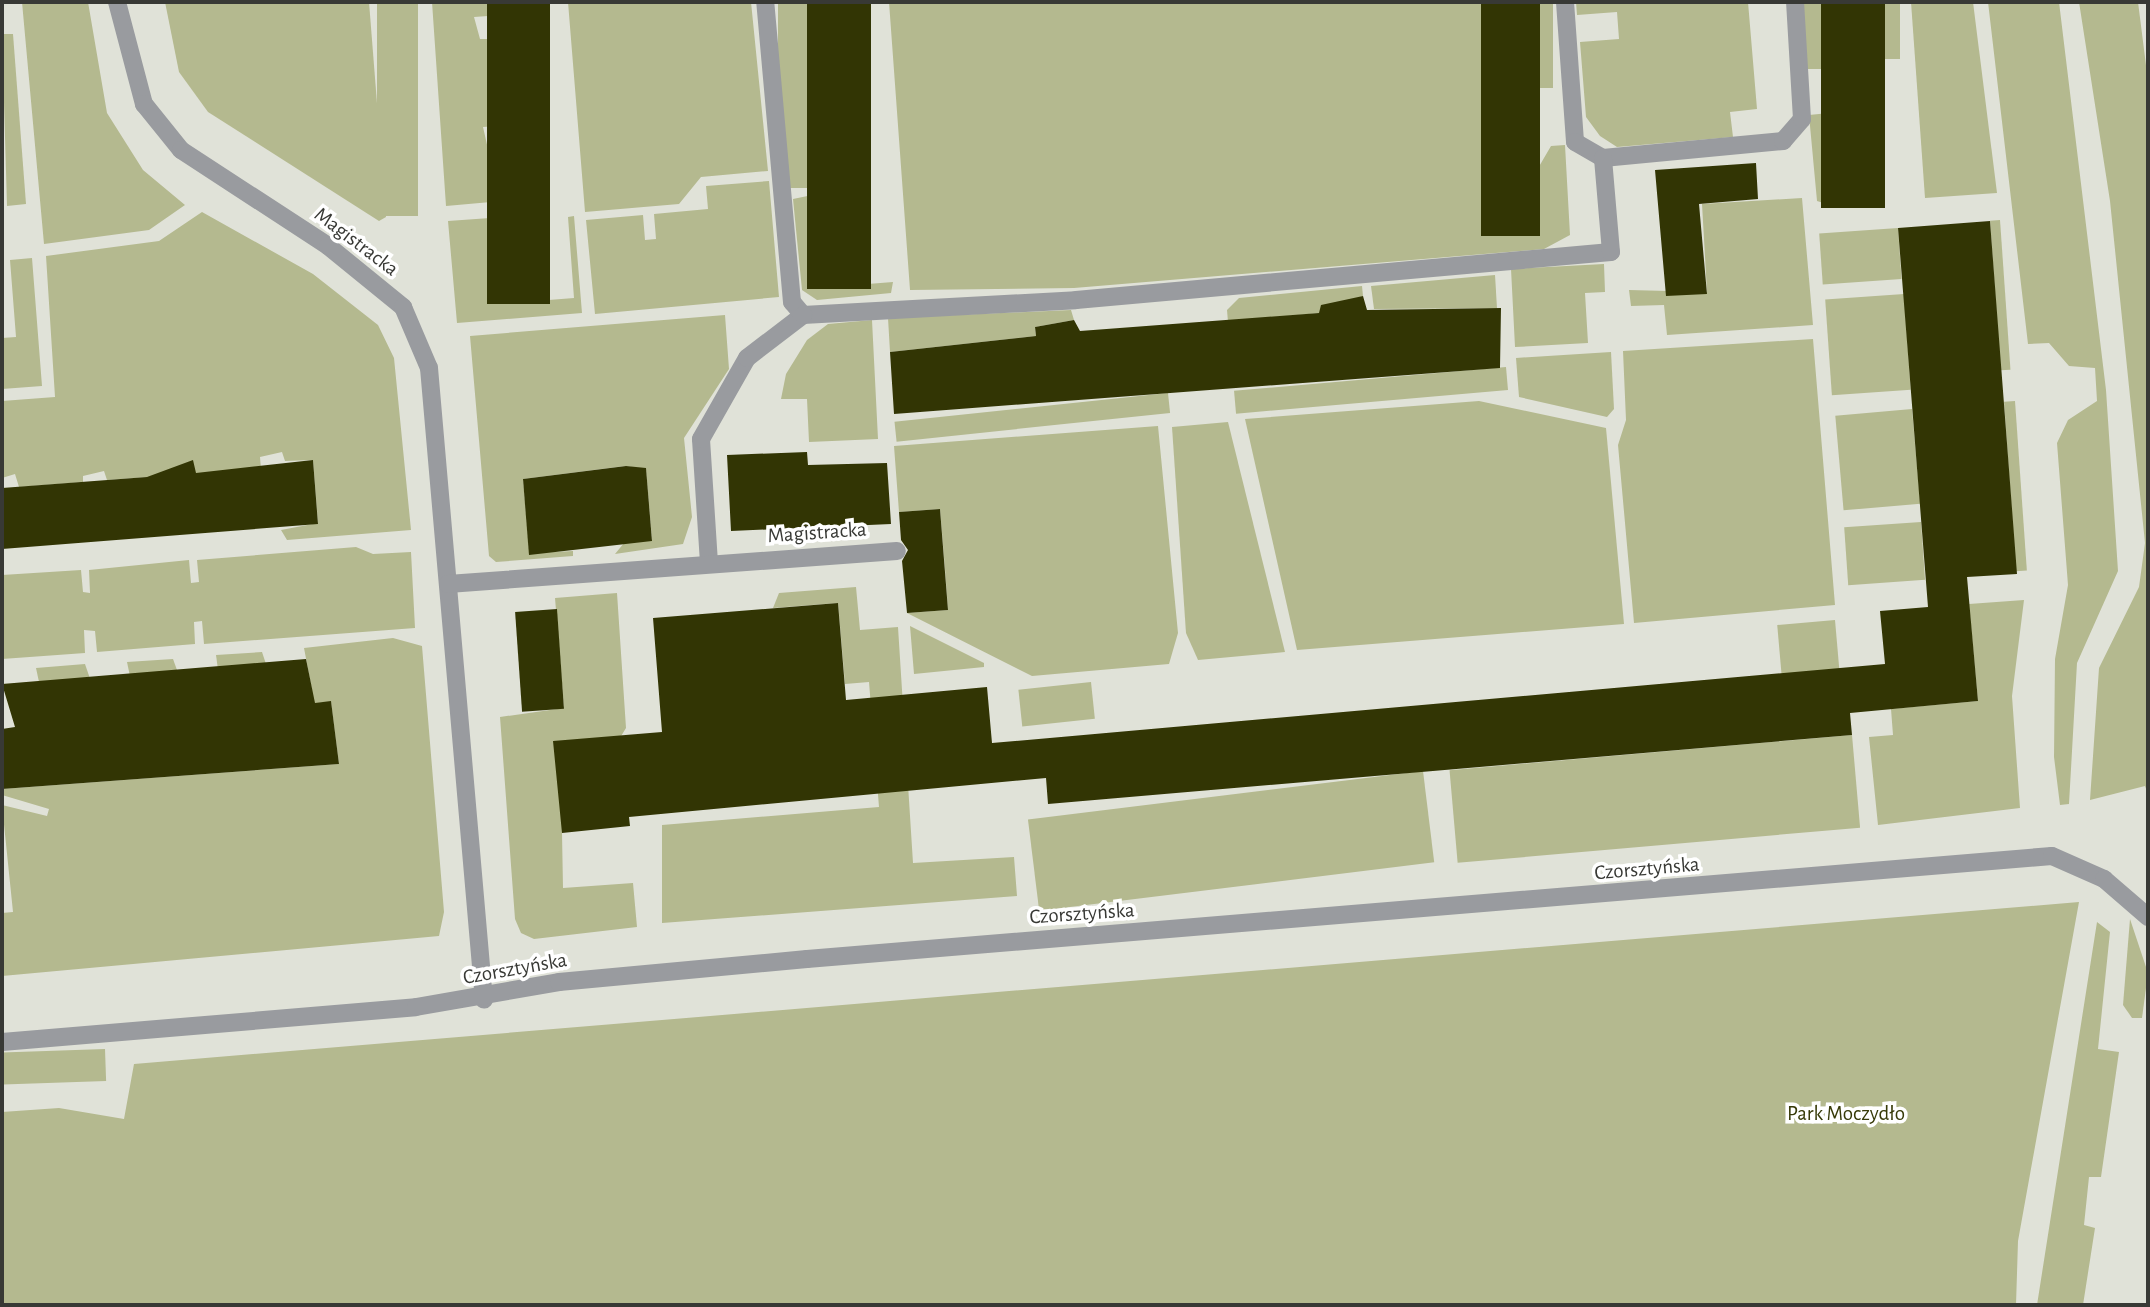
<!DOCTYPE html>
<html>
<head>
<meta charset="utf-8">
<style>
  body { margin:0 }
  #map { position:relative; width:2150px; height:1307px; overflow:hidden; background:#e0e2d8; font-family:"Alegreya Sans",sans-serif }
  div>[style] { position:absolute }
  .green>* { inset:0; background:#b4b98f; transform-origin:0 0 }
  .building>* { inset:0; background:#323504; transform-origin:0 0 }
  .street>* { height:18px; margin:-9px; padding:0 9px; transform-origin:9px; border-radius:9px; background:#999b9f }
  span { translate:-50% -50%; white-space:nowrap; text-align:center; line-height:1.15; -webkit-text-stroke:7px #fff; paint-order:stroke }
  .street-label { font-size:21px; color:#383935 }
  .park-label { font-size:21px; color:#373a08 }
  .frame { position:absolute; inset:0; border:4px solid #383935; pointer-events:none }
</style>
</head>
<body>
<div id="map">
  <div class="green">
    <div style="clip-path:polygon(22px 2px,88px 2px,107px 113px,143px 170px,185px 205px,149px 230px,44px 244px)"></div>
    <div style="clip-path:polygon(165px 2px,369px 2px,386px 217px,379px 221px,208px 112px,179px 72px)"></div>
    <div style="left:377px;top:2px;width:41px;height:214px"></div>
    <div style="clip-path:polygon(432px 2px,487px 2px,488px 16px,474px 17px,480px 39px,490px 39px,497px 126px,483px 127px,488px 149px,498px 148px,502px 201px,446px 206px)"></div>
    <div style="clip-path:polygon(568px 2px,751px 2px,768px 171px,701px 177px,679px 204px,585px 212px)"></div>
    <div style="left:778px;top:2px;width:29px;height:186px"></div>
    <div style="clip-path:polygon(889px 2px,1481px 2px,1499px 235px,1551px 146px,1565px 145px,1570px 235px,1544px 249px,1074px 288px,910px 290px)"></div>
    <div style="left:1540px;top:2px;width:13px;height:86px"></div>
    <div style="clip-path:polygon(1576px 2px,1748px 2px,1757px 109px,1730px 112px,1733px 137px,1617px 147px,1600px 136px,1586px 117px,1580px 42px,1619px 39px,1617px 12px,1577px 15px)"></div>
    <div style="left:1803px;top:2px;width:18px;height:67px"></div>
    <div style="left:1885px;top:2px;width:15px;height:57px"></div>
    <div style="clip-path:polygon(1911px 2px,1973px 2px,1997px 193px,1925px 198px)"></div>
    <div style="clip-path:polygon(1988px 2px,2059px 2px,2106px 390px,2118px 571px,2077px 663px,2069px 804px,2060px 805px,2054px 757px,2055px 659px,2068px 585px,2057px 443px,2068px 420px,2097px 401px,2095px 368px,2069px 366px,2049px 343px,2028px 344px)"></div>
    <div style="clip-path:polygon(2079px 2px,2138px 2px,2148px 81px,2148px 794px,2145px 786px,2090px 800px,2099px 668px,2139px 587px,2145px 543px,2110px 201px)"></div>
    <div style="clip-path:polygon(2px 34px,13px 34px,26px 204px,7px 206px)"></div>
    <div style="clip-path:polygon(1829px 113px,1836px 207px,1817px 201px,1809px 115px)"></div>
    <div style="clip-path:polygon(769px 181px,779px 297px,595px 314px,586px 220px,643px 215px,645px 240px,656px 239px,654px 214px,708px 209px,706px 186px)"></div>
    <div style="clip-path:polygon(822px 193px,830px 287px,893px 282px,891px 293px,817px 300px,802px 290px,793px 199px)"></div>
    <div style="clip-path:polygon(1802px 198px,1813px 325px,1667px 335px,1664px 305px,1631px 306px,1629px 290px,1707px 292px,1702px 204px)"></div>
    <div style="clip-path:polygon(202px 212px,313px 274px,378px 325px,394px 358px,411px 530px,287px 540px,281px 530px,318px 523px,313px 460px,285px 461px,282px 452px,260px 457px,261px 469px,107px 480px,104px 471px,83px 476px,83px 482px,19px 487px,15px 474px,2px 478px,2px 401px,55px 397px,46px 256px,159px 241px)"></div>
    <div style="clip-path:polygon(574px 216px,582px 313px,457px 323px,448px 221px,504px 217px,506px 234px,494px 235px,496px 258px,507px 257px,511px 303px,574px 298px,568px 217px)"></div>
    <div style="left:2000px;top:220px;width:150px;height:10px;rotate:86deg"></div>
    <div style="left:1898px;top:228px;width:51px;height:79px;rotate:86deg"></div>
    <div style="clip-path:polygon(32px 258px,42px 386px,2px 389px,2px 338px,16px 337px,10px 260px)"></div>
    <div style="clip-path:polygon(1604px 264px,1605px 292px,1585px 293px,1588px 343px,1515px 347px,1511px 269px)"></div>
    <div style="clip-path:polygon(1495px 275px,1497px 308px,1374px 309px,1371px 286px)"></div>
    <div style="clip-path:polygon(1362px 286px,1363px 296px,1319px 313px,1228px 322px,1227px 310px,1239px 298px)"></div>
    <div style="left:1904px;top:294px;width:96px;height:79px;rotate:86deg"></div>
    <div style="clip-path:polygon(1071px 310px,1074px 320px,1035px 327px,1036px 336px,890px 352px,888px 318px)"></div>
    <div style="clip-path:polygon(725px 315px,729px 369px,684px 438px,692px 517px,683px 544px,615px 554px,624px 543px,652px 540px,646px 469px,625px 466px,523px 479px,529px 548px,553px 546px,554px 552px,573px 551px,573px 556px,496px 562px,489px 556px,470px 336px)"></div>
    <div style="clip-path:polygon(872px 320px,878px 439px,809px 442px,807px 399px,781px 399px,786px 374px,807px 340px,828px 324px)"></div>
    <div style="clip-path:polygon(1813px 339px,1835px 605px,1634px 623px,1618px 445px,1626px 420px,1623px 351px)"></div>
    <div style="clip-path:polygon(1611px 352px,1614px 409px,1607px 417px,1519px 397px,1516px 358px)"></div>
    <div style="left:1506px;top:367px;width:23px;height:273px;rotate:85deg"></div>
    <div style="left:1168px;top:393px;width:20px;height:275px;rotate:84deg"></div>
    <div style="clip-path:polygon(1479px 401px,1606px 428px,1624px 624px,1297px 650px,1245px 419px)"></div>
    <div style="left:2015px;top:401px;width:170px;height:11px;rotate:86deg"></div>
    <div style="left:1912px;top:409px;width:95px;height:77px;rotate:85deg"></div>
    <div style="clip-path:polygon(1228px 422px,1285px 652px,1198px 660px,1186px 633px,1172px 427px)"></div>
    <div style="clip-path:polygon(1158px 426px,1178px 633px,1169px 664px,1032px 676px,907px 613px,948px 610px,945px 569px,940px 509px,899px 512px,894px 446px)"></div>
    <div style="left:1921px;top:522px;width:58px;height:77px;rotate:86deg"></div>
    <div style="clip-path:polygon(356px 547px,373px 554px,411px 552px,415px 628px,204px 644px,202px 621px,194px 622px,195px 644px,97px 652px,95px 631px,84px 630px,85px 653px,2px 659px,2px 575px,81px 570px,83px 592px,90px 593px,89px 570px,189px 560px,191px 583px,199px 582px,197px 560px)"></div>
    <div style="clip-path:polygon(856px 587px,860px 630px,898px 627px,913px 863px,1014px 857px,1017px 896px,662px 923px,662px 825px,879px 807px,869px 682px,845px 684px,838px 603px,773px 608px,779px 593px)"></div>
    <div style="clip-path:polygon(617px 593px,626px 728px,562px 833px,563px 888px,633px 883px,637px 927px,534px 939px,521px 933px,515px 919px,500px 717px,564px 708px,555px 598px)"></div>
    <div style="clip-path:polygon(2024px 600px,2012px 696px,2020px 808px,1878px 825px,1869px 737px,1893px 735px,1891px 709px,1978px 701px,1969px 604px)"></div>
    <div style="left:1835px;top:620px;width:50px;height:58px;rotate:85deg"></div>
    <div style="clip-path:polygon(910px 626px,984px 663px,984px 667px,914px 674px)"></div>
    <div style="clip-path:polygon(393px 638px,422px 646px,444px 912px,439px 936px,2px 976px,2px 913px,13px 912px,2px 805px,47px 816px,49px 809px,2px 795px,2px 789px,339px 764px,331px 702px,304px 704px,300px 693px,312px 690px,304px 648px)"></div>
    <div style="clip-path:polygon(262px 652px,277px 697px,222px 699px,216px 655px)"></div>
    <div style="clip-path:polygon(173px 659px,190px 706px,136px 705px,127px 662px)"></div>
    <div style="clip-path:polygon(85px 664px,101px 711px,39px 682px,36px 668px)"></div>
    <div style="left:1091px;top:682px;width:37px;height:73px;rotate:84deg"></div>
    <div style="left:1852px;top:735px;width:93px;height:404px;rotate:85deg"></div>
    <div style="left:1423px;top:771px;width:92px;height:398px;rotate:83deg"></div>
    <div style="clip-path:polygon(2079px 902px,2018px 1241px,2016px 1305px,2px 1305px,2px 1112px,59px 1108px,124px 1119px,134px 1064px)"></div>
    <div style="clip-path:polygon(2130px 919px,2148px 973px,2142px 1018px,2132px 1018px,2123px 1005px)"></div>
    <div style="clip-path:polygon(2097px 922px,2110px 932px,2098px 1049px,2119px 1052px,2101px 1177px,2089px 1177px,2084px 1225px,2095px 1228px,2083px 1305px,2037px 1305px)"></div>
    <div style="left:105px;top:1049px;width:32px;height:103px;rotate:88deg"></div>
  </div>
  <div class="building">
    <div style="left:487px;top:2px;width:63px;height:302px"></div>
    <div style="left:807px;top:2px;width:64px;height:287px"></div>
    <div style="left:1481px;top:2px;width:59px;height:234px"></div>
    <div style="left:1821px;top:2px;width:64px;height:206px"></div>
    <div style="clip-path:polygon(1756px 163px,1758px 199px,1699px 204px,1707px 294px,1666px 296px,1655px 170px)"></div>
    <div style="clip-path:polygon(1990px 221px,2017px 574px,1967px 577px,1978px 701px,1850px 713px,1852px 735px,1048px 804px,1046px 778px,629px 817px,630px 826px,562px 833px,553px 741px,662px 732px,653px 618px,838px 603px,846px 700px,987px 687px,992px 743px,1885px 664px,1880px 611px,1928px 607px,1898px 228px)"></div>
    <div style="clip-path:polygon(1363px 296px,1367px 310px,1501px 308px,1500px 368px,894px 414px,890px 352px,1036px 336px,1035px 327px,1074px 320px,1080px 331px,1319px 313px,1321px 305px)"></div>
    <div style="clip-path:polygon(807px 452px,808px 465px,887px 463px,891px 524px,731px 531px,727px 455px)"></div>
    <div style="clip-path:polygon(193px 460px,196px 473px,313px 460px,318px 524px,2px 549px,2px 488px,147px 477px)"></div>
    <div style="clip-path:polygon(626px 466px,646px 468px,652px 541px,529px 555px,523px 479px)"></div>
    <div style="clip-path:polygon(940px 509px,948px 610px,907px 613px,902px 561px,908px 550px,901px 540px,899px 512px)"></div>
    <div style="left:557px;top:609px;width:100px;height:42px;rotate:86deg"></div>
    <div style="clip-path:polygon(306px 659px,315px 703px,331px 701px,339px 764px,2px 789px,2px 729px,15px 727px,2px 684px)"></div>
  </div>
  <div class="street">
    <div style="left:117px;top:2px;width:106px;rotate:75.2deg"></div>
    <div style="left:144px;top:104px;width:59px;rotate:51.2deg"></div>
    <div style="left:181px;top:150px;width:176px;rotate:33.1deg"></div>
    <div style="left:328px;top:246px;width:97px;rotate:39.1deg"></div>
    <div style="left:403px;top:307px;width:66px;rotate:66.9deg"></div>
    <div style="left:429px;top:368px;width:634px;rotate:85.03deg"></div>
    <div style="left:1565px;top:2px;width:140px;rotate:85.9deg"></div>
    <div style="left:1575px;top:142px;width:32px;rotate:30deg"></div>
    <div style="left:1603px;top:158px;width:181px;rotate:-5.4deg"></div>
    <div style="left:1783px;top:141px;width:29px;rotate:-49deg"></div>
    <div style="left:1802px;top:119px;width:117px;rotate:-93.4deg"></div>
    <div style="left:803px;top:315px;width:273px;rotate:-3.1deg"></div>
    <div style="left:1076px;top:300px;width:537px;rotate:-5.13deg"></div>
    <div style="left:1611px;top:252px;width:94px;rotate:-94.9deg"></div>
    <div style="left:709px;top:563px;width:124px;rotate:-93.7deg"></div>
    <div style="left:701px;top:439px;width:93px;rotate:-60.4deg"></div>
    <div style="left:747px;top:358px;width:71px;rotate:-37.5deg"></div>
    <div style="left:803px;top:315px;width:17px;rotate:-130deg"></div>
    <div style="left:792px;top:302px;width:301px;rotate:-95.1deg"></div>
    <div style="left:448px;top:584px;width:450px;rotate:-4.2deg"></div>
    <div style="left:2px;top:1042px;width:415px;rotate:-4.8deg"></div>
    <div style="left:416px;top:1007px;width:145px;rotate:-9.9deg"></div>
    <div style="left:559px;top:982px;width:249px;rotate:-5.3deg"></div>
    <div style="left:807px;top:959px;width:1249px;rotate:-4.73deg"></div>
    <div style="left:2052px;top:856px;width:57px;rotate:23.9deg"></div>
    <div style="left:2104px;top:879px;width:58px;rotate:40.8deg"></div>
  </div>
  <div class="street-label">
    <span style="left:356px;top:242px;rotate:37deg">Magistracka</span>
    <span style="left:817px;top:533px;rotate:-4deg">Magistracka</span>
    <span style="left:1647px;top:869px;rotate:-5deg">Czorsztyńska</span>
    <span style="left:1082px;top:914px;rotate:-4deg">Czorsztyńska</span>
    <span style="left:515px;top:969px;rotate:-10deg">Czorsztyńska</span>
  </div>
  <div class="park-label">
    <span style="left:1846px;top:1114px">Park Moczydło</span>
  </div>
  <div class="frame"></div>
</div>
</body>
</html>
